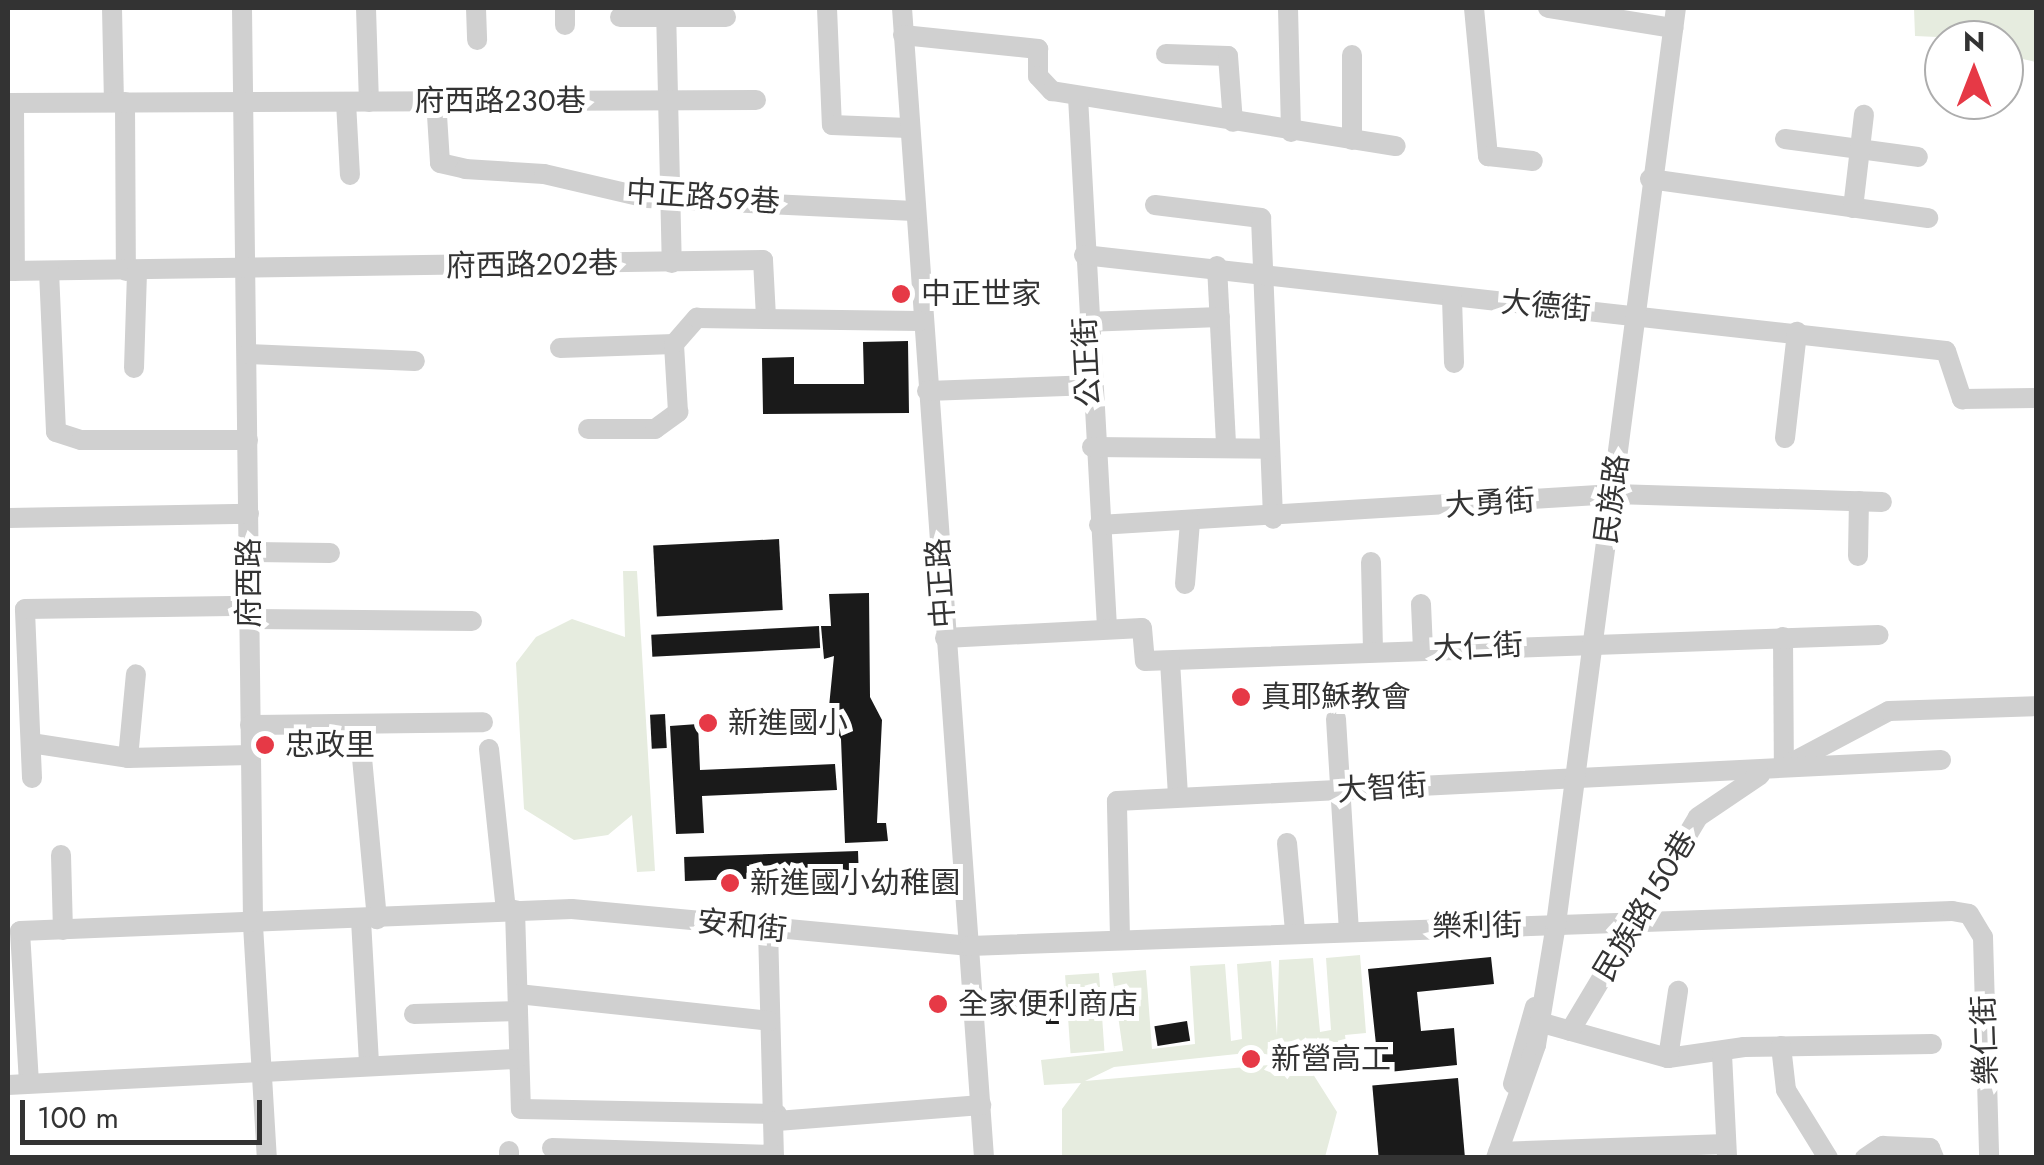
<!DOCTYPE html>
<html>
<head>
<meta charset="utf-8">
<style>
  body { margin:0 }
  #map { position:relative; width:2044px; height:1165px; overflow:hidden; background:#fff; font-family:Jost,"Noto Sans TC",sans-serif }
  div>[style] { position:absolute }
  .green>* { inset:0; background:#e6ecdf; transform-origin:0 0 }
  .building>* { inset:0; background:#1a1a1a; transform-origin:0 0 }
  .minor>* { height:20px; margin:-10px; padding:0 10px; transform-origin:10px; border-radius:10px; background:#d0d0d0 }
  .dots>* { width:28px; height:28px; translate:-50% -50%; box-sizing:border-box; border:5px solid #fff; border-radius:50% }
  span { translate:-50% -50%; white-space:nowrap; text-align:center; line-height:1.15; -webkit-text-stroke:10px #fff; paint-order:stroke }
  .street-label { font-size:30px; color:#333 }
  .poi-label { font-size:30px; color:#333 }
  .left { translate:0 -50%; text-align:left }
  .frame { position:absolute; inset:0; border:10px solid #333; pointer-events:none }
  .north { position:absolute; left:1924px; top:20px; width:100px; height:100px; box-sizing:border-box; background:#fff; border:2px solid #adadad; border-radius:50%; rotate:0deg; font-size:28px; font-weight:700; line-height:40px; text-align:center; color:#333 }
  .north::after { content:''; display:block; margin:auto; width:35px; height:45px; background:#e63946; clip-path:polygon(50% 0,100% 100%,50% 72%,0 100%) }
  .scale { position:absolute; left:20px; top:1100px; width:242px; height:45px; box-sizing:border-box; border:5px solid #333; border-top:0; padding-left:12px; font-size:30px; line-height:35px; white-space:nowrap; color:#333; -webkit-text-stroke:8px #fff; paint-order:stroke }
</style>
</head>
<body>
<div id="map">
  <div class="green">
    <div style="clip-path:polygon(1914px 8px,2036px 8px,2036px 62px,2004px 55px,2004px 40px,1915px 36px)"></div>
    <div style="clip-path:polygon(623px 571px,637px 571px,655px 871px,637px 872px,632px 815px,608px 835px,574px 840px,524px 809px,516px 663px,536px 637px,572px 619px,625px 637px)"></div>
    <div style="clip-path:polygon(evenodd,1360px 955px,1366px 1033px,1345px 1035px,1348px 1059px,1306px 1063px,1337px 1112px,1325px 1157px,1062px 1157px,1062px 1109px,1081px 1083px,1044px 1085px,1041px 1060px,1123px 1051px,1112px 973px,1146px 970px,1152px 1049px,1195px 1044px,1190px 966px,1225px 964px,1231px 1041px,1242px 1039px,1237px 964px,1271px 961px,1277px 1036px,1279px 960px,1313px 958px,1320px 1032px,1331px 1030px,1326px 958px,1360px 955px,1256px 1052px,1303px 1062px,1085px 1081px,1114px 1067px,1256px 1052px)"></div>
    <div style="left:1099px;top:973px;width:78px;height:34px;rotate:86deg"></div>
  </div>
  <div class="building">
    <div style="clip-path:polygon(908px 341px,909px 413px,763px 414px,762px 358px,794px 357px,794px 384px,864px 384px,863px 342px)"></div>
    <div style="left:779px;top:539px;width:71px;height:126px;rotate:87deg"></div>
    <div style="clip-path:polygon(869px 593px,870px 697px,882px 720px,877px 823px,886px 823px,888px 841px,845px 843px,841px 739px,828px 717px,834px 656px,824px 659px,821px 626px,831px 626px,829px 594px)"></div>
    <div style="left:819px;top:626px;width:22px;height:168px;rotate:87deg"></div>
    <div style="left:665px;top:714px;width:34px;height:15px;rotate:87deg"></div>
    <div style="clip-path:polygon(698px 724px,700px 770px,835px 764px,837px 790px,702px 796px,704px 833px,676px 834px,670px 726px)"></div>
    <div style="left:858px;top:851px;width:24px;height:174px;rotate:88deg"></div>
    <div style="clip-path:polygon(1491px 957px,1494px 984px,1417px 992px,1421px 1031px,1454px 1028px,1457px 1065px,1379px 1073px,1368px 969px)"></div>
    <div style="clip-path:polygon(1057px 988px,1059px 1024px,1046px 1024px,1045px 1009px,1014px 1010px,1013px 990px)"></div>
    <div style="left:1187px;top:1021px;width:20px;height:33px;rotate:81deg"></div>
    <div style="left:1458px;top:1078px;width:80px;height:86px;rotate:85deg"></div>
  </div>
  <div class="minor">
    <div style="left:112px;top:8px;width:94px;rotate:88.8deg"></div>
    <div style="left:242px;top:8px;width:917px;rotate:89.31deg"></div>
    <div style="left:253px;top:925px;width:233px;rotate:86.6deg"></div>
    <div style="left:366px;top:8px;width:94px;rotate:88.2deg"></div>
    <div style="left:476px;top:8px;width:32px;rotate:88deg"></div>
    <div style="left:565px;top:8px;width:17px;rotate:90deg"></div>
    <div style="left:666px;top:8px;width:255px;rotate:88.7deg"></div>
    <div style="left:827px;top:8px;width:117px;rotate:87.6deg"></div>
    <div style="left:832px;top:125px;width:76px;rotate:2.3deg"></div>
    <div style="left:902px;top:8px;width:1153px;rotate:85.92deg"></div>
    <div style="left:1288px;top:8px;width:124px;rotate:88.6deg"></div>
    <div style="left:1474px;top:8px;width:149px;rotate:84.6deg"></div>
    <div style="left:1488px;top:156px;width:45px;rotate:6.3deg"></div>
    <div style="left:1548px;top:8px;width:127px;rotate:9.1deg"></div>
    <div style="left:620px;top:17px;width:106px"></div>
    <div style="left:903px;top:35px;width:136px;rotate:5.9deg"></div>
    <div style="left:1038px;top:49px;width:27px;rotate:90deg"></div>
    <div style="left:1038px;top:76px;width:21px;rotate:47deg"></div>
    <div style="left:1052px;top:91px;width:348px;rotate:9.1deg"></div>
    <div style="left:1166px;top:54px;width:62px;rotate:1.8deg"></div>
    <div style="left:1228px;top:56px;width:66px;rotate:85.7deg"></div>
    <div style="left:1352px;top:55px;width:85px;rotate:90deg"></div>
    <div style="left:1078px;top:97px;width:531px;rotate:86.87deg"></div>
    <div style="left:436px;top:99px;width:64px;rotate:86.4deg"></div>
    <div style="left:440px;top:163px;width:26px;rotate:13deg"></div>
    <div style="left:465px;top:169px;width:79px;rotate:3.6deg"></div>
    <div style="left:544px;top:174px;width:106px;rotate:13.1deg"></div>
    <div style="left:647px;top:198px;width:267px;rotate:2.8deg"></div>
    <div style="left:125px;top:102px;width:169px;rotate:89.7deg"></div>
    <div style="left:346px;top:102px;width:73px;rotate:86.9deg"></div>
    <div style="left:8px;top:103px;width:748px;rotate:-0.23deg"></div>
    <div style="left:14px;top:103px;width:168px;rotate:89.7deg"></div>
    <div style="left:1785px;top:139px;width:134px;rotate:7.7deg"></div>
    <div style="left:1650px;top:179px;width:281px;rotate:8deg"></div>
    <div style="left:1155px;top:205px;width:107px;rotate:7deg"></div>
    <div style="left:1261px;top:218px;width:301px;rotate:87.7deg"></div>
    <div style="left:1853px;top:208px;width:94px;rotate:-83.3deg"></div>
    <div style="left:1084px;top:255px;width:867px;rotate:6.35deg"></div>
    <div style="left:1946px;top:351px;width:51px;rotate:71.6deg"></div>
    <div style="left:1962px;top:399px;width:74px;rotate:-0.8deg"></div>
    <div style="left:1217px;top:266px;width:178px;rotate:87.1deg"></div>
    <div style="left:8px;top:271px;width:755px;rotate:-0.83deg"></div>
    <div style="left:763px;top:260px;width:57px;rotate:87deg"></div>
    <div style="left:49px;top:271px;width:161px;rotate:87.5deg"></div>
    <div style="left:56px;top:432px;width:26px;rotate:18deg"></div>
    <div style="left:81px;top:440px;width:167px"></div>
    <div style="left:1452px;top:298px;width:65px;rotate:88.2deg"></div>
    <div style="left:1085px;top:322px;width:135px;rotate:-2.1deg"></div>
    <div style="left:560px;top:348px;width:114px;rotate:-2deg"></div>
    <div style="left:247px;top:354px;width:168px;rotate:2.4deg"></div>
    <div style="left:134px;top:368px;width:98px;rotate:-88.2deg"></div>
    <div style="left:927px;top:391px;width:160px;rotate:-2.1deg"></div>
    <div style="left:588px;top:429px;width:67px"></div>
    <div style="left:655px;top:429px;width:29px;rotate:-36deg"></div>
    <div style="left:678px;top:412px;width:68px;rotate:-93.4deg"></div>
    <div style="left:674px;top:344px;width:35px;rotate:-49deg"></div>
    <div style="left:697px;top:318px;width:223px;rotate:0.8deg"></div>
    <div style="left:1785px;top:438px;width:107px;rotate:-83.5deg"></div>
    <div style="left:1092px;top:447px;width:178px;rotate:0.6deg"></div>
    <div style="left:8px;top:518px;width:241px;rotate:-1deg"></div>
    <div style="left:1099px;top:525px;width:516px;rotate:-3.44deg"></div>
    <div style="left:1614px;top:494px;width:268px;rotate:1.7deg"></div>
    <div style="left:249px;top:552px;width:81px;rotate:0.7deg"></div>
    <div style="left:1858px;top:556px;width:55px;rotate:-89deg"></div>
    <div style="left:1371px;top:562px;width:90px;rotate:88.7deg"></div>
    <div style="left:1185px;top:584px;width:62px;rotate:-85.4deg"></div>
    <div style="left:1421px;top:604px;width:46px;rotate:87.5deg"></div>
    <div style="left:250px;top:619px;width:222px;rotate:0.5deg"></div>
    <div style="left:1783px;top:637px;width:130px;rotate:89.6deg"></div>
    <div style="left:945px;top:638px;width:197px;rotate:-2.9deg"></div>
    <div style="left:1142px;top:628px;width:33px;rotate:85deg"></div>
    <div style="left:1145px;top:661px;width:734px;rotate:-2.03deg"></div>
    <div style="left:1170px;top:661px;width:136px;rotate:86.6deg"></div>
    <div style="left:1336px;top:719px;width:210px;rotate:86.5deg"></div>
    <div style="left:250px;top:725px;width:233px;rotate:-0.7deg"></div>
    <div style="left:31px;top:743px;width:98px;rotate:8.8deg"></div>
    <div style="left:128px;top:758px;width:122px;rotate:-1.4deg"></div>
    <div style="left:361px;top:747px;width:173px;rotate:84.7deg"></div>
    <div style="left:489px;top:749px;width:162px;rotate:84deg"></div>
    <div style="left:128px;top:758px;width:84px;rotate:-84.6deg"></div>
    <div style="left:1787px;top:765px;width:115px;rotate:-27.9deg"></div>
    <div style="left:1889px;top:711px;width:147px;rotate:-1.9deg"></div>
    <div style="left:32px;top:778px;width:169px;rotate:-92.4deg"></div>
    <div style="left:25px;top:609px;width:224px;rotate:-0.8deg"></div>
    <div style="left:1287px;top:843px;width:88px;rotate:84.8deg"></div>
    <div style="left:61px;top:855px;width:75px;rotate:88.5deg"></div>
    <div style="left:515px;top:910px;width:199px;rotate:88.3deg"></div>
    <div style="left:521px;top:1109px;width:256px;rotate:1.1deg"></div>
    <div style="left:361px;top:920px;width:143px;rotate:86.8deg"></div>
    <div style="left:768px;top:929px;width:229px;rotate:88.5deg"></div>
    <div style="left:1120px;top:938px;width:137px;rotate:-91.3deg"></div>
    <div style="left:1117px;top:801px;width:825px;rotate:-2.85deg"></div>
    <div style="left:518px;top:994px;width:253px;rotate:6.1deg"></div>
    <div style="left:414px;top:1014px;width:104px;rotate:-1.7deg"></div>
    <div style="left:1539px;top:1022px;width:134px;rotate:15.6deg"></div>
    <div style="left:1668px;top:1058px;width:77px;rotate:-8.2deg"></div>
    <div style="left:1744px;top:1047px;width:188px;rotate:-0.9deg"></div>
    <div style="left:1570px;top:1031px;width:249px;rotate:-59.1deg"></div>
    <div style="left:1698px;top:817px;width:75px;rotate:-34.1deg"></div>
    <div style="left:1781px;top:1046px;width:44px;rotate:83.5deg"></div>
    <div style="left:1786px;top:1090px;width:80px;rotate:58.3deg"></div>
    <div style="left:1722px;top:1054px;width:103px;rotate:87.2deg"></div>
    <div style="left:1668px;top:1058px;width:68px;rotate:-81.5deg"></div>
    <div style="left:29px;top:1083px;width:152px;rotate:-93.4deg"></div>
    <div style="left:20px;top:931px;width:552px;rotate:-2.28deg"></div>
    <div style="left:572px;top:909px;width:400px;rotate:5.3deg"></div>
    <div style="left:970px;top:946px;width:983px;rotate:-2.04deg"></div>
    <div style="left:1952px;top:911px;width:17px;rotate:10deg"></div>
    <div style="left:1969px;top:914px;width:27px;rotate:59deg"></div>
    <div style="left:1983px;top:937px;width:221px;rotate:88.4deg"></div>
    <div style="left:1513px;top:1084px;width:80px;rotate:-74.1deg"></div>
    <div style="left:8px;top:1085px;width:509px;rotate:-2.93deg"></div>
    <div style="left:777px;top:1121px;width:205px;rotate:-4.5deg"></div>
    <div style="left:552px;top:1148px;width:222px;rotate:1.8deg"></div>
    <div style="left:509px;top:1151px;width:7px;rotate:90deg"></div>
    <div style="left:1498px;top:1152px;width:228px;rotate:-2deg"></div>
    <div style="left:1496px;top:1158px;width:120px;rotate:-70.5deg"></div>
    <div style="left:1536px;top:1045px;width:123px;rotate:-80.6deg"></div>
    <div style="left:1556px;top:924px;width:924px;rotate:-82.54deg"></div>
    <div style="left:1865px;top:1158px;width:22px;rotate:-34deg"></div>
    <div style="left:1883px;top:1146px;width:47px;rotate:2.4deg"></div>
    <div style="left:1930px;top:1148px;width:11px;rotate:68deg"></div>
  </div>
  <div class="dots">
    <div style="left:901px;top:294px;background:#e63946"></div>
    <div style="left:1241px;top:697px;background:#e63946"></div>
    <div style="left:708px;top:723px;background:#e63946"></div>
    <div style="left:265px;top:745px;background:#e63946"></div>
    <div style="left:730px;top:883px;background:#e63946"></div>
    <div style="left:938px;top:1004px;background:#e63946"></div>
    <div style="left:1251px;top:1059px;background:#e63946"></div>
  </div>
  <div class="street-label">
    <span style="left:500px;top:101px">府西路230巷</span>
    <span style="left:703px;top:197px;rotate:4deg">中正路59巷</span>
    <span style="left:532px;top:265px;rotate:-1deg">府西路202巷</span>
    <span style="left:1546px;top:306px;rotate:5deg">大德街</span>
    <span style="left:1087px;top:362px;rotate:-93deg">公正街</span>
    <span style="left:1612px;top:499px;rotate:-82deg">民族路</span>
    <span style="left:1490px;top:503px;rotate:-4deg">大勇街</span>
    <span style="left:249px;top:583px;rotate:-90deg">府西路</span>
    <span style="left:941px;top:583px;rotate:-94deg">中正路</span>
    <span style="left:1478px;top:647px;rotate:-3deg">大仁街</span>
    <span style="left:1382px;top:788px;rotate:-4deg">大智街</span>
    <span style="left:1645px;top:906px;rotate:-59deg">民族路150巷</span>
    <span style="left:742px;top:926px;rotate:6deg">安和街</span>
    <span style="left:1477px;top:926px;rotate:-1deg">樂利街</span>
    <span style="left:1985px;top:1040px;rotate:-92deg">樂仁街</span>
  </div>
  <div class="poi-label">
    <span class="left" style="left:921px;top:294px">中正世家</span>
    <span class="left" style="left:1261px;top:697px">真耶穌教會</span>
    <span class="left" style="left:728px;top:723px">新進國小</span>
    <span class="left" style="left:285px;top:745px">忠政里</span>
    <span class="left" style="left:750px;top:883px">新進國小幼稚園</span>
    <span class="left" style="left:958px;top:1004px">全家便利商店</span>
    <span class="left" style="left:1271px;top:1059px">新營高工</span>
  </div>
  <div class="frame"></div>
  <div class="north">N</div>
  <div class="scale">100 m</div>
</div>
</body>
</html>
